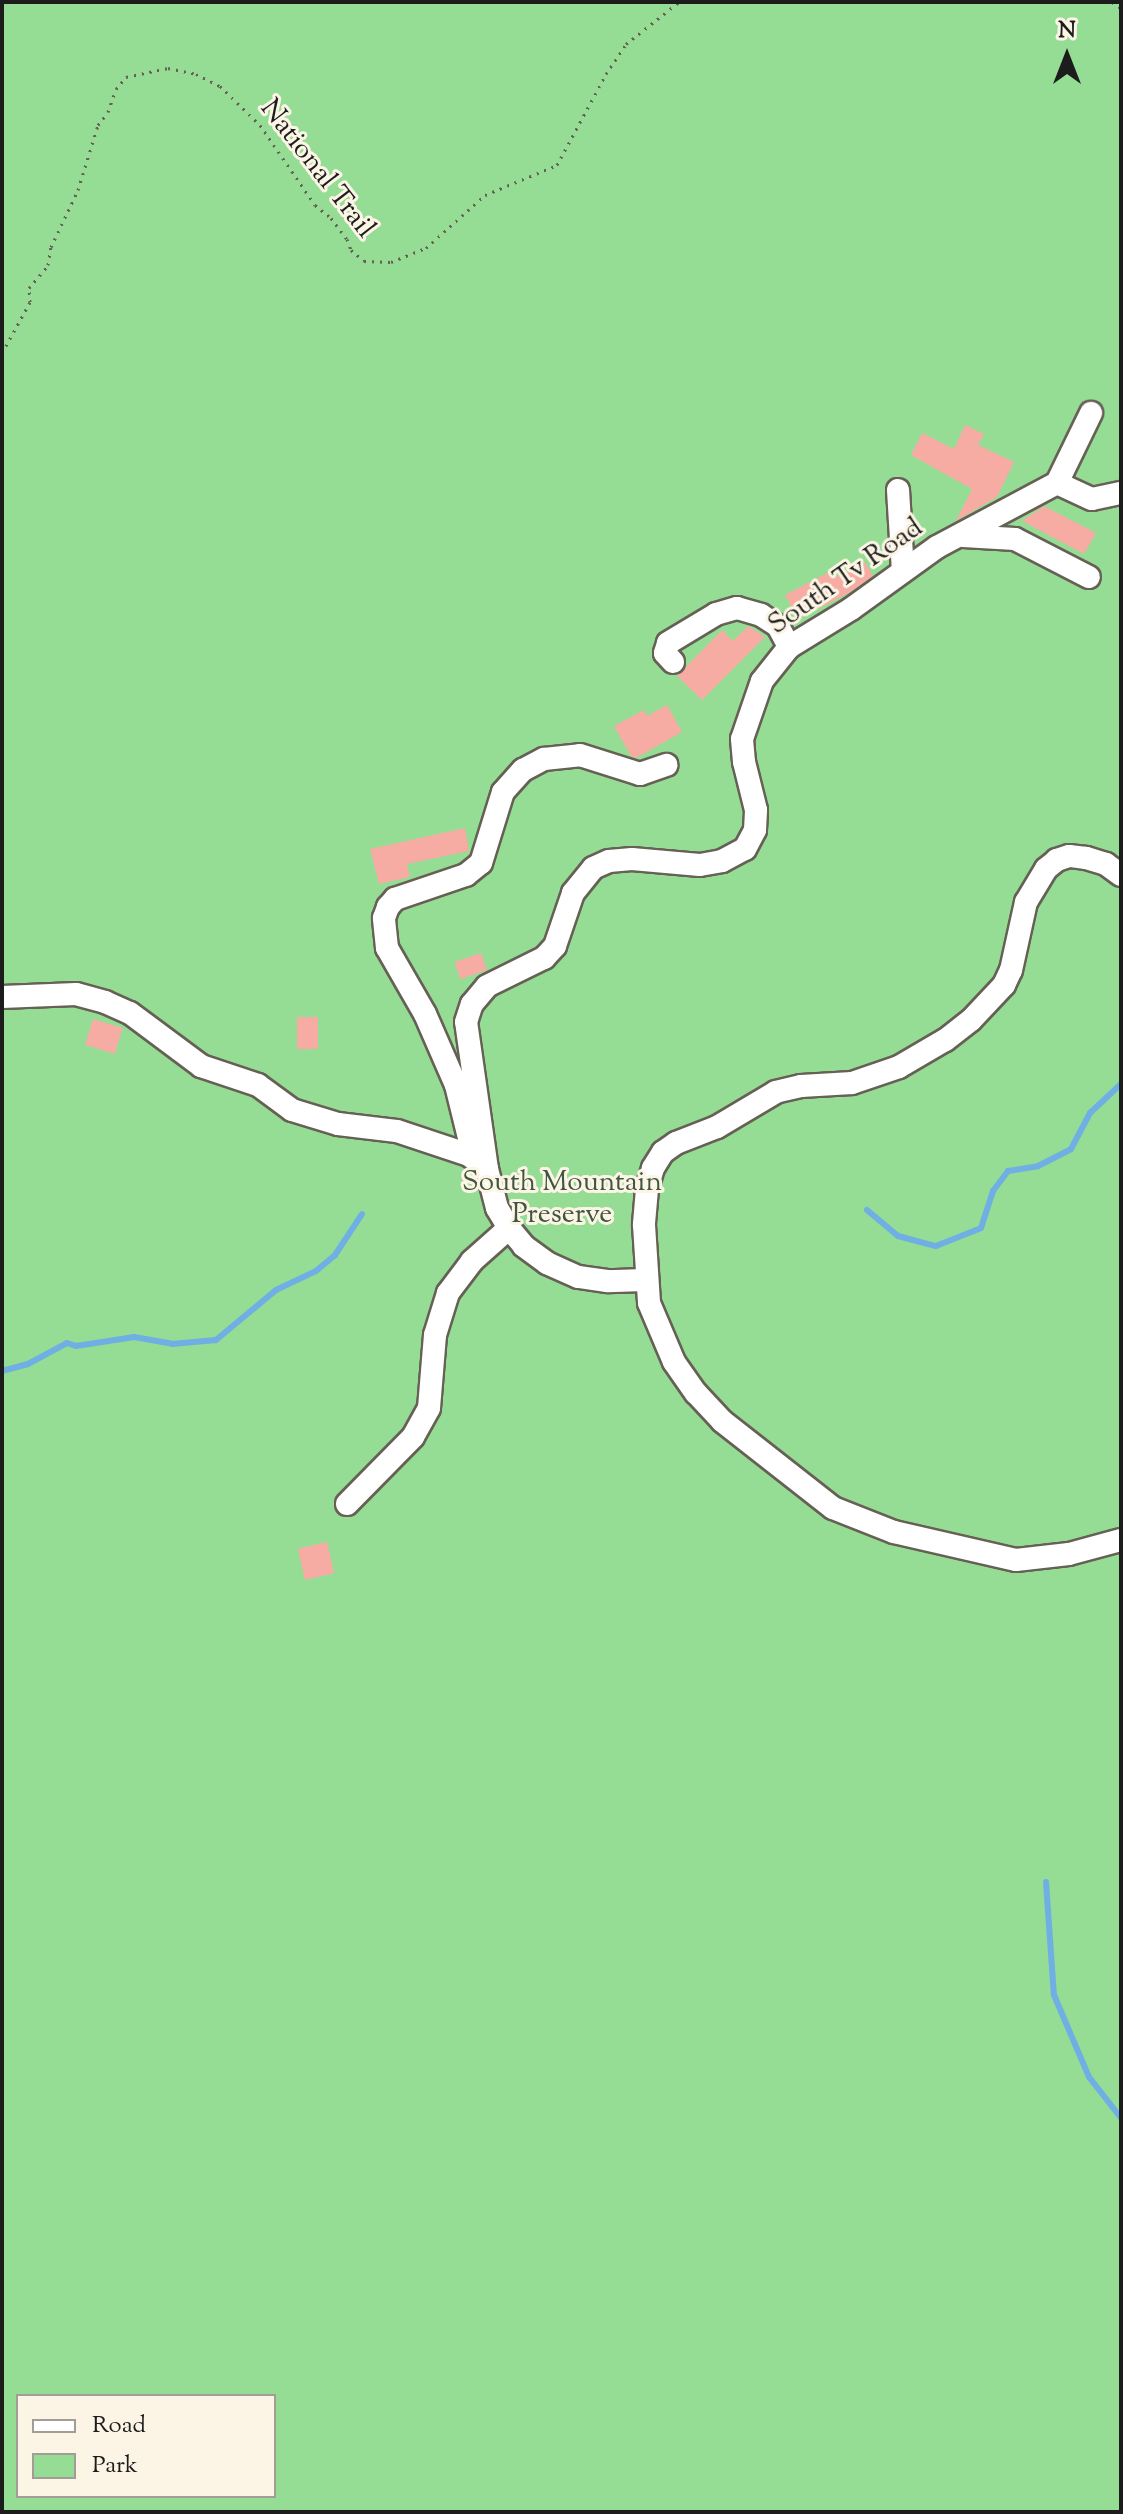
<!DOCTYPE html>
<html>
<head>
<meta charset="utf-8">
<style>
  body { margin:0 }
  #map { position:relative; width:1123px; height:2514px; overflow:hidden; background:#f0dfbe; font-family:"Sorts Mill Goudy",serif }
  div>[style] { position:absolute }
  .green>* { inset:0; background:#95dc95 }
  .stream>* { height:6px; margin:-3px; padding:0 3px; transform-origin:3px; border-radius:3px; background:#70afe3 }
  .building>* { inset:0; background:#f7aca3; transform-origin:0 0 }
  .path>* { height:3px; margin-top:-1.5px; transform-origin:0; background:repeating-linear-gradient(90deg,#666055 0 2px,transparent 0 8px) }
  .roads { filter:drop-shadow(2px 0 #666055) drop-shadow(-2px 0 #666055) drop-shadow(0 2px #666055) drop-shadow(0 -2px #666055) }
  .minor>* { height:22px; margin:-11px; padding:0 11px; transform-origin:11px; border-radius:11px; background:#fff }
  span { translate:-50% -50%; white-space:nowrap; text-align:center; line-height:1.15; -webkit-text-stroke:6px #fcf5e5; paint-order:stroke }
  .street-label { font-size:28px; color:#1c1c1c }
  .park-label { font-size:28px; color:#405640 }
  .frame { position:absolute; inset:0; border:4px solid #1c1c1c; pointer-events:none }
  .legend { position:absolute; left:16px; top:2394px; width:260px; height:104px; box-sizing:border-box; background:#fcf5e5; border:2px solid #a29e95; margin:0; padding:10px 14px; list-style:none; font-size:24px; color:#1c1c1c }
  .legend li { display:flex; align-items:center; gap:16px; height:40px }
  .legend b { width:40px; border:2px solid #a29e95 }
  .north { position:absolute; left:1027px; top:16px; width:80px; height:80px; -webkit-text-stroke:6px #fcf5e5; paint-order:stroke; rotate:0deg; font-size:22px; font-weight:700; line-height:32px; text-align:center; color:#1c1c1c }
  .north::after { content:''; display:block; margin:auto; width:28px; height:36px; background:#1c1c1c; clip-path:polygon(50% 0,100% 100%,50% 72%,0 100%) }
</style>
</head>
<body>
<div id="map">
  <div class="green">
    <div style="clip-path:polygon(evenodd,2px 2px,1121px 2px,1121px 2512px,2px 2512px,2px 2px,18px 2396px,274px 2396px,274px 2496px,18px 2496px,18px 2396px)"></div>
  </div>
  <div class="stream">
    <div style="left:867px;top:1210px;width:40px;rotate:40deg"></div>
    <div style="left:898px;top:1236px;width:39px;rotate:15deg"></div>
    <div style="left:936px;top:1246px;width:48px;rotate:-21.8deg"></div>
    <div style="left:981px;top:1228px;width:39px;rotate:-72deg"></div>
    <div style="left:993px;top:1191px;width:25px;rotate:-53deg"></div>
    <div style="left:1008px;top:1171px;width:30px;rotate:-9deg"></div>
    <div style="left:1038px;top:1166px;width:37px;rotate:-27deg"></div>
    <div style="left:1071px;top:1149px;width:41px;rotate:-62.2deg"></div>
    <div style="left:1090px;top:1113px;width:42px;rotate:-43.1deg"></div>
    <div style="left:2px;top:1371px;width:27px;rotate:-15deg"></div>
    <div style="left:28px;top:1364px;width:44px;rotate:-28.3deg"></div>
    <div style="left:67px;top:1343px;width:9px;rotate:18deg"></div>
    <div style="left:76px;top:1346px;width:59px;rotate:-8.8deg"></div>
    <div style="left:134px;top:1337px;width:39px;rotate:10deg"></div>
    <div style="left:172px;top:1344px;width:44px;rotate:-5.2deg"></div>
    <div style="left:216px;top:1340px;width:78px;rotate:-39.8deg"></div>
    <div style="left:276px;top:1290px;width:44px;rotate:-25.4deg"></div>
    <div style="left:316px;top:1271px;width:25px;rotate:-40deg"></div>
    <div style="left:335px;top:1255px;width:49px;rotate:-56.6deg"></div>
    <div style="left:1046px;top:1882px;width:113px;rotate:86deg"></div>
    <div style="left:1054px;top:1995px;width:89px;rotate:66.9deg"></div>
    <div style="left:1089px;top:2077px;width:52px;rotate:52deg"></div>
  </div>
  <div class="building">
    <div style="clip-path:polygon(965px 425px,984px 434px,978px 445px,1014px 462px,997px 497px,956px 521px,972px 489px,911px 455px,922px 433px,954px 449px)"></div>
    <div style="clip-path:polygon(1044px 506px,1096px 533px,1084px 554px,1022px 521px)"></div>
    <div style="clip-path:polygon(865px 562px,873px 576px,849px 593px,798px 619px,785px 595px,829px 572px,832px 579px)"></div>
    <div style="clip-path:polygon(748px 626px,765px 637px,702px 700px,677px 676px,722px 630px,733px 641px)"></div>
    <div style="clip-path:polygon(667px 705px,682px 732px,636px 758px,631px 756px,614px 726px,644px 710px,647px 716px)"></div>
    <div style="clip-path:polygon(465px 828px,469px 851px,407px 864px,410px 877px,379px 884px,370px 849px)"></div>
    <div style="left:481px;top:953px;width:18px;height:28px;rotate:71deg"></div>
    <div style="left:297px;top:1017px;width:21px;height:32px"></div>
    <div style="left:93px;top:1019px;width:31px;height:27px;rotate:17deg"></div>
    <div style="left:327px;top:1542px;width:32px;height:30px;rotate:77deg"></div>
  </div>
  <div class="path">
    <div style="left:1112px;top:2px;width:11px;rotate:34deg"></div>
    <div style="left:2px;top:353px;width:58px;rotate:-61.2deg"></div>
    <div style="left:30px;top:302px;width:14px;rotate:-94deg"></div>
    <div style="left:29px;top:288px;width:30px;rotate:-50deg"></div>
    <div style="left:48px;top:265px;width:18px;rotate:-81deg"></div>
    <div style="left:51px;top:247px;width:63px;rotate:-64.7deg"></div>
    <div style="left:78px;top:190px;width:68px;rotate:-72.9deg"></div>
    <div style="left:98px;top:125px;width:16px;rotate:-52deg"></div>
    <div style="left:108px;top:112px;width:24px;rotate:-71deg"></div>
    <div style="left:116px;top:89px;width:16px;rotate:-50deg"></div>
    <div style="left:126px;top:77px;width:43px;rotate:-12.1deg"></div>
    <div style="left:168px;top:68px;width:29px;rotate:12deg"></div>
    <div style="left:196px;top:74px;width:27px;rotate:27deg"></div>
    <div style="left:220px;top:86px;width:56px;rotate:44.3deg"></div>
    <div style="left:260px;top:125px;width:97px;rotate:55.5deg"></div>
    <div style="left:315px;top:205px;width:21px;rotate:39deg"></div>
    <div style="left:331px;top:218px;width:26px;rotate:53deg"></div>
    <div style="left:347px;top:239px;width:12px;rotate:70deg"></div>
    <div style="left:351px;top:250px;width:17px;rotate:40deg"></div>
    <div style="left:364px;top:261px;width:27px;rotate:2deg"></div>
    <div style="left:391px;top:262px;width:38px;rotate:-22deg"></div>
    <div style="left:426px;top:248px;width:79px;rotate:-41.9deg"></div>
    <div style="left:485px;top:195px;width:78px;rotate:-22.6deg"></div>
    <div style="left:557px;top:165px;width:103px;rotate:-61.7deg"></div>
    <div style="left:606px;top:74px;width:36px;rotate:-56deg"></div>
    <div style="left:626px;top:44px;width:68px;rotate:-38.4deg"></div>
  </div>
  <div class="roads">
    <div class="minor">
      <div style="left:1057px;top:483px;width:78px;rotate:-64.1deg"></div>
      <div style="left:898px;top:490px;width:81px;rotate:86.5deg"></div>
      <div style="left:963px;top:536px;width:52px;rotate:3.3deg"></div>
      <div style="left:1015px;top:539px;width:83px;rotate:27.2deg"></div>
      <div style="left:673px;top:662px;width:12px;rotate:-132deg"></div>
      <div style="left:665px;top:653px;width:10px;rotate:-73deg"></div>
      <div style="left:668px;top:643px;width:56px;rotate:-31.1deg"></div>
      <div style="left:716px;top:614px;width:22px;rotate:-16deg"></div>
      <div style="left:737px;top:608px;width:25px;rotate:16deg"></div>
      <div style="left:761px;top:615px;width:20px;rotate:33deg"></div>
      <div style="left:778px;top:626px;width:24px;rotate:62deg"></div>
      <div style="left:1121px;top:875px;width:19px;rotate:-144deg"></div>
      <div style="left:1106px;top:864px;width:21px;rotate:-163deg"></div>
      <div style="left:1086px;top:858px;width:17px;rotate:-173deg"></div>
      <div style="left:1069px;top:856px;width:13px;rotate:162deg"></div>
      <div style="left:1057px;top:860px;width:14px;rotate:141deg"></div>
      <div style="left:1046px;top:869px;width:39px;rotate:121deg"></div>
      <div style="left:1026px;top:902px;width:70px;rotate:102.4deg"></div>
      <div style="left:1011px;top:970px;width:17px;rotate:115deg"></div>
      <div style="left:1004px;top:985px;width:48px;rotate:133.3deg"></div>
      <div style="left:971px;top:1020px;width:33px;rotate:142deg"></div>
      <div style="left:945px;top:1040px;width:53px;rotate:149.6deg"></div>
      <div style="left:899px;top:1067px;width:50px;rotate:161.2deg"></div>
      <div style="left:852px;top:1083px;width:51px;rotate:176.6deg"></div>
      <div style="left:801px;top:1086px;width:26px;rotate:167deg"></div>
      <div style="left:776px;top:1092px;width:69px;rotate:149.3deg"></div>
      <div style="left:717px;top:1127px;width:44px;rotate:158.7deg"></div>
      <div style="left:676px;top:1143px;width:16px;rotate:145deg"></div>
      <div style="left:663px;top:1152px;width:19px;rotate:122deg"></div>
      <div style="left:653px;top:1168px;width:22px;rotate:106deg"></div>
      <div style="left:647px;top:1189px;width:36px;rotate:95deg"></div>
      <div style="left:644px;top:1225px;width:78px;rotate:86.3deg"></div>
      <div style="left:649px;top:1303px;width:64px;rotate:67deg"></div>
      <div style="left:674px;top:1362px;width:38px;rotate:55deg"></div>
      <div style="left:696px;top:1393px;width:38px;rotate:47deg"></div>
      <div style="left:722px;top:1421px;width:141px;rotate:38.1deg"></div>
      <div style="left:833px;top:1508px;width:66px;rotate:21.5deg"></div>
      <div style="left:894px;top:1532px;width:125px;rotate:12.9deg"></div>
      <div style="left:1016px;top:1560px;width:53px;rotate:-6.5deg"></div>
      <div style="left:1069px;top:1554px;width:54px;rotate:-15.1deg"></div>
      <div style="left:2px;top:997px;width:74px;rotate:-2.3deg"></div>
      <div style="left:76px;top:994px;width:30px;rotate:15deg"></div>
      <div style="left:105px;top:1002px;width:27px;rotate:24deg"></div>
      <div style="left:130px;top:1013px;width:89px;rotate:36.7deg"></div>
      <div style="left:201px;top:1066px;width:60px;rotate:18.4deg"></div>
      <div style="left:258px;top:1085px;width:42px;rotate:36.3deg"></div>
      <div style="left:292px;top:1110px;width:48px;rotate:16.9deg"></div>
      <div style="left:338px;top:1124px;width:59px;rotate:6.8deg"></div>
      <div style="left:397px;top:1131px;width:76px;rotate:18.4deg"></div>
      <div style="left:469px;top:1155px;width:23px;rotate:38deg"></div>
      <div style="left:469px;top:1138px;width:55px;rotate:-103.8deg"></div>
      <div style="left:456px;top:1085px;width:77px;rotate:-113.6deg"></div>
      <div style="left:425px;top:1014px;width:76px;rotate:-119.9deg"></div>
      <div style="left:387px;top:948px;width:30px;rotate:-96deg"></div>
      <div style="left:384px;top:918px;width:12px;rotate:-70deg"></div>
      <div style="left:388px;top:907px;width:11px;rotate:-49deg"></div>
      <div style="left:395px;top:899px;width:75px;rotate:-18.7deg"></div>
      <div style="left:466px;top:875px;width:19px;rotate:-39deg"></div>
      <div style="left:481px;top:863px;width:74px;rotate:-72.8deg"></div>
      <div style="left:503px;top:792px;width:30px;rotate:-48deg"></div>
      <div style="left:523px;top:770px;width:24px;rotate:-28deg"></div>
      <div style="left:544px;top:759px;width:36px;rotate:-6deg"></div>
      <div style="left:580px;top:755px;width:63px;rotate:17.6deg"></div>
      <div style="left:640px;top:774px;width:28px;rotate:-19deg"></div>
      <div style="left:645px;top:1280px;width:38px;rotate:178deg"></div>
      <div style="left:607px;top:1281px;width:29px;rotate:-172deg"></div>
      <div style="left:578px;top:1277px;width:34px;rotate:-156deg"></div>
      <div style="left:547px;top:1263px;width:29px;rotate:-144deg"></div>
      <div style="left:524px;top:1246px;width:23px;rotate:-130deg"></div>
      <div style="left:509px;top:1228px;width:23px;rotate:-121deg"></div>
      <div style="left:497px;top:1208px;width:40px;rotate:-104.4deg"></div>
      <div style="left:487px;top:1169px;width:148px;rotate:-98.1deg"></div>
      <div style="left:466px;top:1022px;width:19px;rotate:-72deg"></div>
      <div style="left:472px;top:1004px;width:23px;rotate:-50deg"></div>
      <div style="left:487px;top:986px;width:64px;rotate:-26.2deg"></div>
      <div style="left:544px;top:958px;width:16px;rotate:-47deg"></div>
      <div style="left:555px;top:946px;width:56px;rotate:-71.2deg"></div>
      <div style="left:573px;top:893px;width:32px;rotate:-51deg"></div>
      <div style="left:593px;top:868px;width:17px;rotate:-24deg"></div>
      <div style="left:609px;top:861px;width:23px;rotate:-5deg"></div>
      <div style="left:632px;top:859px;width:68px;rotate:5deg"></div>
      <div style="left:700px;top:865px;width:22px;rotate:-10deg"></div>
      <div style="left:722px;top:861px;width:26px;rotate:-28deg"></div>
      <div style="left:745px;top:849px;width:21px;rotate:-62deg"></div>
      <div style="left:755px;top:830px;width:20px;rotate:-87deg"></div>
      <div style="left:756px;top:810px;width:49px;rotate:-104deg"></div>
      <div style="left:744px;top:762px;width:23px;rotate:-95deg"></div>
      <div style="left:742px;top:739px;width:61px;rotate:-71deg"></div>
      <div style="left:762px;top:681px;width:43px;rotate:-51.5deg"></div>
      <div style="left:789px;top:647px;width:73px;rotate:-31.5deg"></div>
      <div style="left:851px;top:609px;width:106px;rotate:-35.8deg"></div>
      <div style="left:937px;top:547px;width:136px;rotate:-28.1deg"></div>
      <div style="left:1057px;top:483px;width:38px;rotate:25deg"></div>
      <div style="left:1092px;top:499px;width:30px;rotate:-12deg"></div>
      <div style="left:347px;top:1504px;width:94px;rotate:-45.4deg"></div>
      <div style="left:413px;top:1437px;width:33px;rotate:-61deg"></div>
      <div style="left:429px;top:1408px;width:73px;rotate:-85.3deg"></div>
      <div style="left:435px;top:1335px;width:44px;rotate:-72.8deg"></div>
      <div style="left:448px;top:1293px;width:40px;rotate:-53deg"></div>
      <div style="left:472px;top:1261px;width:50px;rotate:-41.7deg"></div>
    </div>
  </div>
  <div class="street-label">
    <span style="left:317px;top:169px;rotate:52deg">National Trail</span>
    <span style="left:846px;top:577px;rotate:-35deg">South Tv Road</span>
  </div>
  <div class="park-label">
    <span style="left:562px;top:1199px">South Mountain<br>Preserve</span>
  </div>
  <div class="frame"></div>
  <ul class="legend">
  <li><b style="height:10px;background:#fff"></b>Road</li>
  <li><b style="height:22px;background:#95dc95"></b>Park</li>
  </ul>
  <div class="north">N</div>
</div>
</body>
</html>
